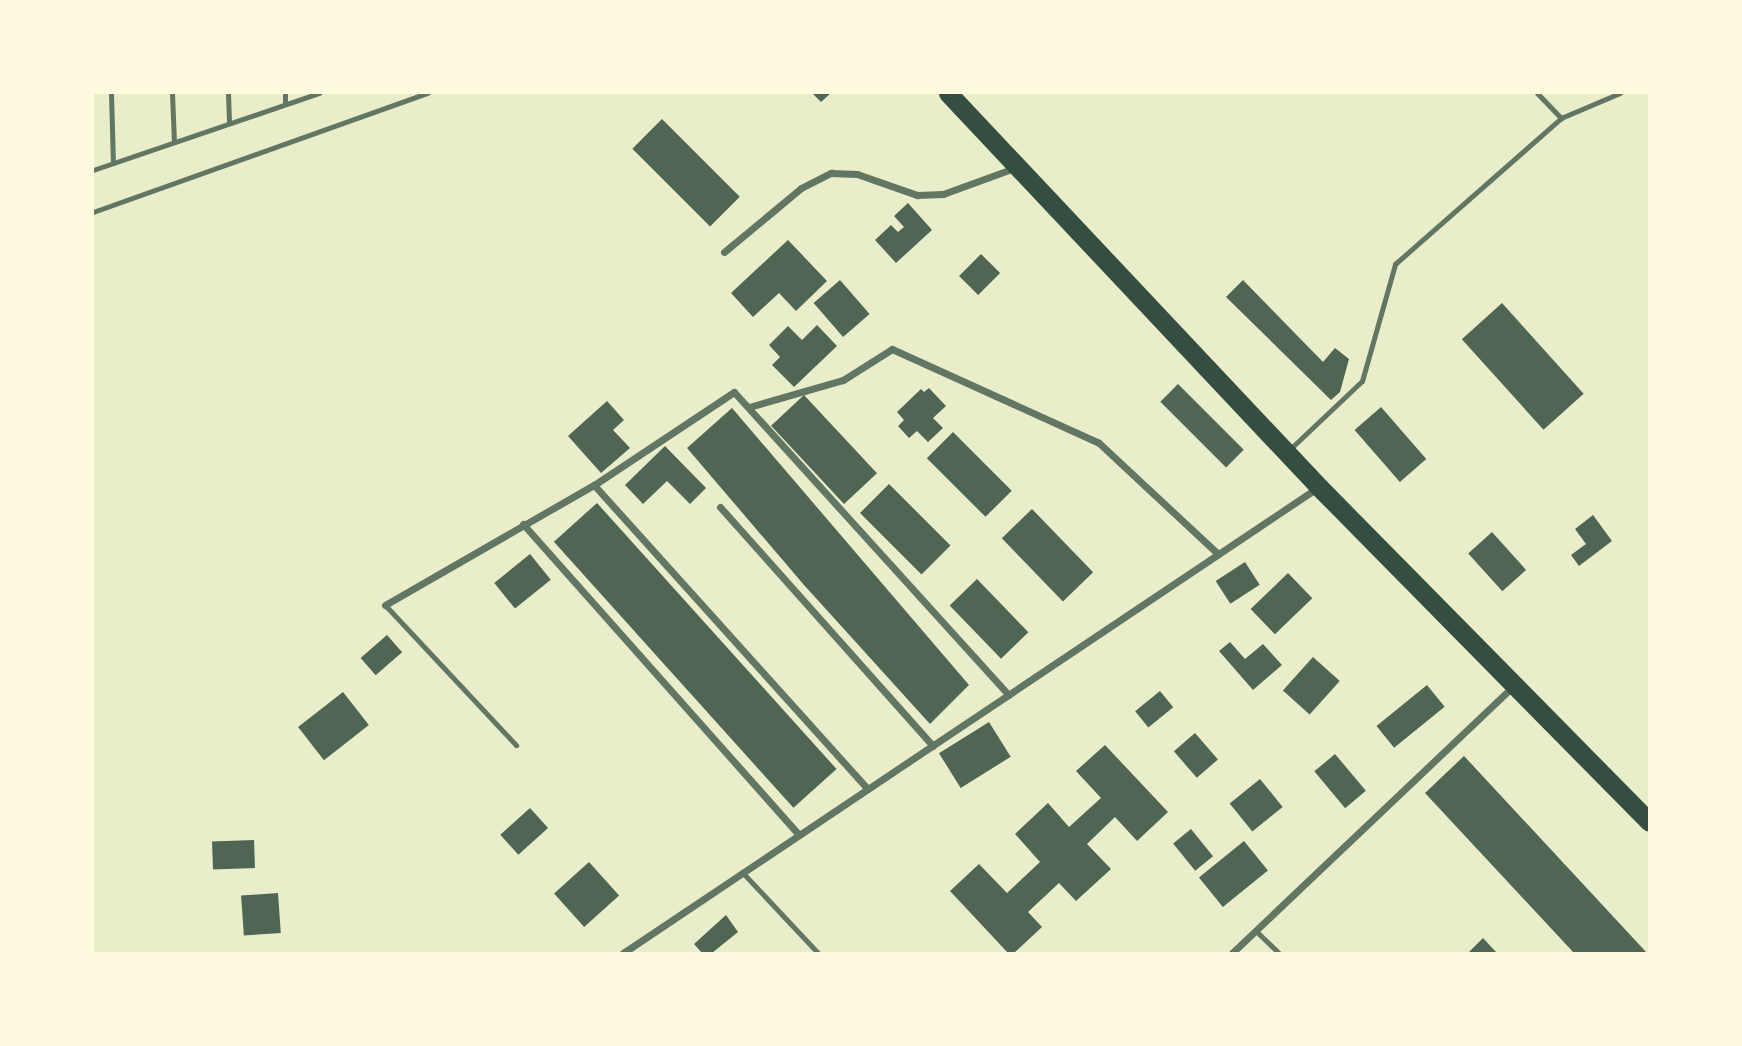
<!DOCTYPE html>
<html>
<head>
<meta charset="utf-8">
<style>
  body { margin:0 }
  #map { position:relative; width:1742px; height:1046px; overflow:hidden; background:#e9edc9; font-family:"Asap Condensed",sans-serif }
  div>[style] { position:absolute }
  .building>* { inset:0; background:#4f6655; transform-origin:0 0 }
  .service>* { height:5px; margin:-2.5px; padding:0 2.5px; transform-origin:2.5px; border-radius:2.5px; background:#617663 }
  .minor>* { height:7px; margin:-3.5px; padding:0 3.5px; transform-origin:3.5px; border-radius:3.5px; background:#617663 }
  .trunk>* { height:19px; margin:-9.5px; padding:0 9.5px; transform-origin:9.5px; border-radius:9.5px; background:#344e41 }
  span { translate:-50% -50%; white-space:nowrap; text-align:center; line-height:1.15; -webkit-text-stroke:7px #fefae0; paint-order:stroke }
  .frame { position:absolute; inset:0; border:94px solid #fefae0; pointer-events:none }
</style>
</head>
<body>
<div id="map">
  <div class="building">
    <div style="clip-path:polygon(812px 93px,831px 93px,821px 102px)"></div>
    <div style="left:662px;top:119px;width:110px;height:42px;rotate:45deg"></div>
    <div style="clip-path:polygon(908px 203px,932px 230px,896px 263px,875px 240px,891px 225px,898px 232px,904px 227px,894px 216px)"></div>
    <div style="clip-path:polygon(788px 240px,827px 281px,796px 311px,779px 293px,753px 317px,731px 293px)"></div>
    <div style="left:981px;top:254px;width:27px;height:31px;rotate:45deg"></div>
    <div style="left:840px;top:280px;width:45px;height:35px;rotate:49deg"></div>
    <div style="clip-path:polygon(1243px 280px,1323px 362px,1335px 348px,1349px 359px,1340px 392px,1331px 400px,1226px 297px)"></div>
    <div style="left:1502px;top:303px;width:122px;height:54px;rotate:48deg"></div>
    <div style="clip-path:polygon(817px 325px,837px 346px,794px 387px,772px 365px,780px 357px,769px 345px,788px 326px,802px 340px)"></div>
    <div style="left:1178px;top:384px;width:93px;height:25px;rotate:45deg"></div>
    <div style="clip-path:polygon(929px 388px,946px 406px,933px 418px,943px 428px,928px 442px,917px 431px,909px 438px,898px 426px,904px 420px,897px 412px,921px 389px,924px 392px)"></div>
    <div style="left:804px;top:395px;width:107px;height:45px;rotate:47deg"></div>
    <div style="clip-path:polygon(607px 401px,624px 420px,613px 430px,630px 448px,601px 473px,568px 436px)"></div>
    <div style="left:1381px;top:407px;width:69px;height:35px;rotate:49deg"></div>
    <div style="clip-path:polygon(732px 408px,969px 685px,930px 724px,804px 585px,687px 448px)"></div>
    <div style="left:953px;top:432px;width:83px;height:37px;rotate:45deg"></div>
    <div style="clip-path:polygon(665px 446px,706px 488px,690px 504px,667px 481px,643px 504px,625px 485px)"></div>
    <div style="left:889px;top:484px;width:87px;height:41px;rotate:45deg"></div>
    <div style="left:597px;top:503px;width:358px;height:58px;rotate:48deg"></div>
    <div style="left:1032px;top:509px;width:88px;height:42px;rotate:46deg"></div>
    <div style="clip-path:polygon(1593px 515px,1612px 541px,1579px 566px,1571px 555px,1586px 544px,1575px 529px)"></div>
    <div style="left:1492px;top:532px;width:51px;height:32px;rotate:48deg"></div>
    <div style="left:530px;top:554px;width:33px;height:46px;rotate:51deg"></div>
    <div style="left:1245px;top:562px;width:27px;height:35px;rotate:57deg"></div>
    <div style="left:1288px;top:573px;width:35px;height:52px;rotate:46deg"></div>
    <div style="left:977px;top:579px;width:74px;height:38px;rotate:46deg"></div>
    <div style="left:387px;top:635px;width:23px;height:35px;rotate:49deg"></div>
    <div style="clip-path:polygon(1230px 642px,1245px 659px,1263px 644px,1282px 665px,1253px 690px,1219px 651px)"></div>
    <div style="left:1313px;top:657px;width:36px;height:45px;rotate:42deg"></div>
    <div style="left:1427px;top:685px;width:28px;height:65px;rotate:51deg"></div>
    <div style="left:1160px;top:691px;width:21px;height:32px;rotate:51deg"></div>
    <div style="left:343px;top:692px;width:42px;height:57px;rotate:52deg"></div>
    <div style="left:989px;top:722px;width:41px;height:59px;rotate:58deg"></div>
    <div style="left:1195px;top:733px;width:35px;height:28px;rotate:49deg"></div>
    <div style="clip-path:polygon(1105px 745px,1168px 812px,1137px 841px,1115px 817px,1087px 844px,1111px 869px,1076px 901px,1059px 883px,1028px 912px,1042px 927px,1014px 953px,1008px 953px,950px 891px,979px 864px,1007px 893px,1040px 862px,1015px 834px,1048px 803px,1069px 827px,1101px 798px,1076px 771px)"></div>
    <div style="left:1335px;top:754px;width:48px;height:27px;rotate:50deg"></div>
    <div style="clip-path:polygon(1464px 756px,1647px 953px,1574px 953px,1425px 793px)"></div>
    <div style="left:1260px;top:779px;width:36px;height:39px;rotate:51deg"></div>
    <div style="left:530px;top:808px;width:27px;height:40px;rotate:48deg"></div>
    <div style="left:1191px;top:829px;width:35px;height:23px;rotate:51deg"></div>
    <div style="left:254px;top:840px;width:28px;height:42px;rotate:88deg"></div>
    <div style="left:1244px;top:841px;width:38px;height:58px;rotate:51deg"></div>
    <div style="left:589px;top:862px;width:45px;height:47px;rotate:48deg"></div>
    <div style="left:278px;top:893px;width:40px;height:37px;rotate:86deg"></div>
    <div style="clip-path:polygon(726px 915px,738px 932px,712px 953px,702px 953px,694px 944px)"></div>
    <div style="clip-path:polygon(1483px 938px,1497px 953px,1468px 953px)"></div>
  </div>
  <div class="service">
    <div style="left:111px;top:93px;width:70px;rotate:88.4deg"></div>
    <div style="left:172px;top:93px;width:49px;rotate:87.7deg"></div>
    <div style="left:228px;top:93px;width:30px;rotate:88deg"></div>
    <div style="left:285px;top:93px;width:11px;rotate:90deg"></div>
    <div style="left:1537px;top:93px;width:35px;rotate:46deg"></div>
    <div style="left:93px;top:170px;width:239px;rotate:-18.8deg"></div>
    <div style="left:93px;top:212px;width:355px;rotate:-19.6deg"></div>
    <div style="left:1289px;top:450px;width:100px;rotate:-43.4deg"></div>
    <div style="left:1362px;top:381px;width:122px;rotate:-74.2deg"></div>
    <div style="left:1395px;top:264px;width:221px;rotate:-41.3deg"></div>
    <div style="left:1561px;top:118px;width:64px;rotate:-23deg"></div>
    <div style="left:385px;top:605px;width:192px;rotate:46.9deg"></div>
    <div style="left:742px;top:872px;width:111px;rotate:46.8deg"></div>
    <div style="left:1256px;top:931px;width:32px;rotate:44deg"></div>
  </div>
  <div class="minor">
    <div style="left:724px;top:252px;width:100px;rotate:-39.7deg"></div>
    <div style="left:801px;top:188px;width:34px;rotate:-27deg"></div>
    <div style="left:831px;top:173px;width:26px;rotate:2deg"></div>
    <div style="left:857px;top:174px;width:64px;rotate:19.3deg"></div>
    <div style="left:917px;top:195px;width:26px;rotate:-2deg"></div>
    <div style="left:943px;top:194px;width:79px;rotate:-20deg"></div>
    <div style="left:749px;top:407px;width:98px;rotate:-16deg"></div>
    <div style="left:843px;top:380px;width:58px;rotate:-32.3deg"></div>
    <div style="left:892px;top:349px;width:227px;rotate:24.4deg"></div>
    <div style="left:1099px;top:443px;width:163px;rotate:43deg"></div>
    <div style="left:594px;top:485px;width:409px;rotate:48deg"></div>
    <div style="left:720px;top:507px;width:320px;rotate:48.3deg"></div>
    <div style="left:523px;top:524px;width:414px;rotate:48.4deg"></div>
    <div style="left:385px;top:605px;width:241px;rotate:-29.9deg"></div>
    <div style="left:594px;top:485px;width:168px;rotate:-33.6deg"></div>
    <div style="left:734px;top:392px;width:409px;rotate:47.8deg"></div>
    <div style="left:623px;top:953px;width:835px;rotate:-33.82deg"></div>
    <div style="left:1232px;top:953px;width:386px;rotate:-43.5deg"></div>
  </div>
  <div class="trunk">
    <div style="left:948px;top:93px;width:541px;rotate:46.72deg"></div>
    <div style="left:1319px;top:487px;width:470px;rotate:45.4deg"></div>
  </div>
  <div class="frame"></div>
</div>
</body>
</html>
